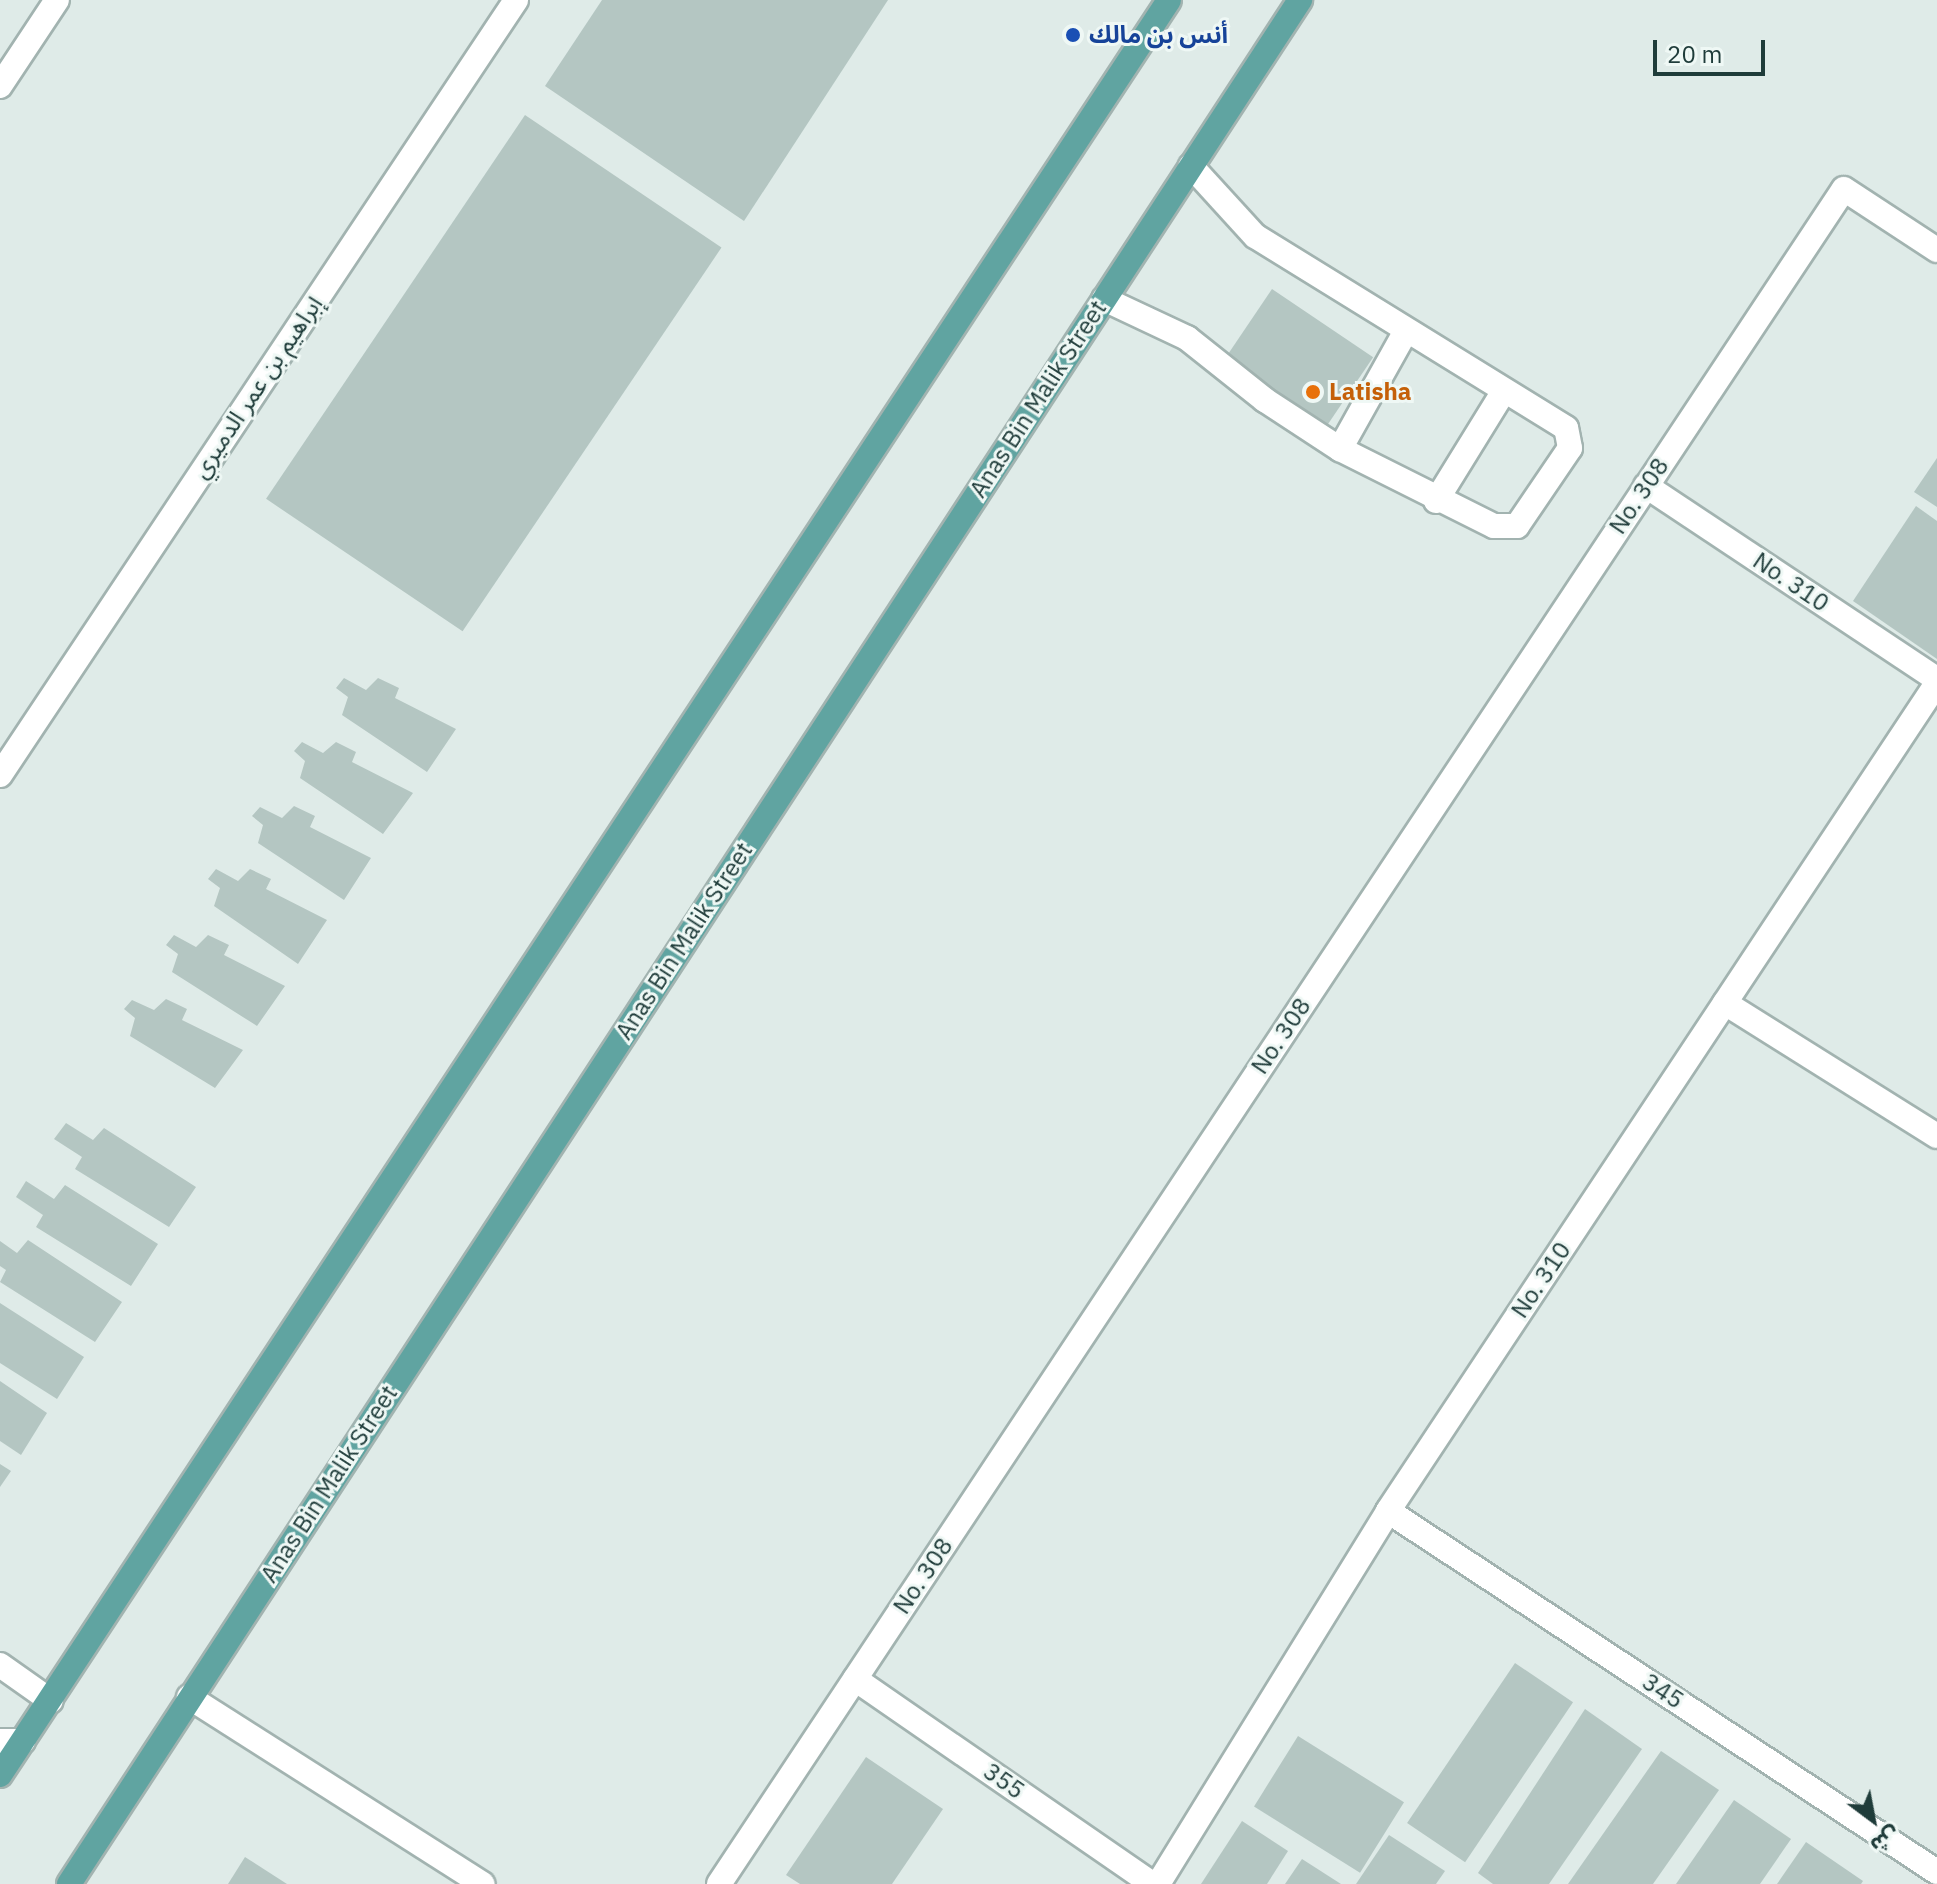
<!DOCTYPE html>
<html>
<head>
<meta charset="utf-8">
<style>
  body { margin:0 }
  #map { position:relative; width:1937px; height:1884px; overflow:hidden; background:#dfebe8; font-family:"IBM Plex Sans","Noto Sans Arabic",sans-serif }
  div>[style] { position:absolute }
  .building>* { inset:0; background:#b4c6c2; transform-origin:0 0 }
  .roads { filter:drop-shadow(2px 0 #a2b3b0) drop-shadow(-2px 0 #a2b3b0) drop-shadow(0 2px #a2b3b0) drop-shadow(0 -2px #a2b3b0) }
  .minor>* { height:24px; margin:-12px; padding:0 12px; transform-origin:12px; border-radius:12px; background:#fff }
  .major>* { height:24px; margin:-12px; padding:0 12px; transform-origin:12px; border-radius:12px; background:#60a4a1 }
  .dots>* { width:22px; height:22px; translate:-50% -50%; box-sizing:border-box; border:4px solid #eff8f5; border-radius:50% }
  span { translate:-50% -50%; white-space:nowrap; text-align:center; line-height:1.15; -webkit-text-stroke:6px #eff8f5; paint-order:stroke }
  .transit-label { font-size:24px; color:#164399; font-weight:700 }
  .left { translate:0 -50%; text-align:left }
  .street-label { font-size:24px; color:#1f3c3a }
  .food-label { font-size:24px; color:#c56008; font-weight:700 }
  .north { position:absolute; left:1833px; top:1780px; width:80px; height:80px; -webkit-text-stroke:6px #eff8f5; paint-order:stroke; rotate:148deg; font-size:22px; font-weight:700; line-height:32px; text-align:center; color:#1f3c3a }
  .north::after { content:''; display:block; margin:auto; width:28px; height:36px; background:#1f3c3a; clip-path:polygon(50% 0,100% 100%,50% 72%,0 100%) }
  .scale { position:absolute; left:1653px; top:40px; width:112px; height:36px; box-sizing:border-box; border:4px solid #1f3c3a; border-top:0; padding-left:10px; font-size:24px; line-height:28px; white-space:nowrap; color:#1f3c3a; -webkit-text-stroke:6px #eff8f5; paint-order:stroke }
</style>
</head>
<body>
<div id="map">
  <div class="building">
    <div style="clip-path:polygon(602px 0,888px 0,744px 221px,545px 86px)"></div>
    <div style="left:525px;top:115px;width:237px;height:463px;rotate:34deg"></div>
    <div style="left:1272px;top:289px;width:122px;height:83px;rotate:34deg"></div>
    <div style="clip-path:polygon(1937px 458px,1937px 507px,1914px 492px)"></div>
    <div style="clip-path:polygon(1916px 506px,1937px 521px,1937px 659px,1853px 601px)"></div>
    <div style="clip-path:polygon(344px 678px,366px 690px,378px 678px,399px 688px,395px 698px,456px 729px,427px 772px,342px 715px,348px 697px,336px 688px)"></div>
    <div style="clip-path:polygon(302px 742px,323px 753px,336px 742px,356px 752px,352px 762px,413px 793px,383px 834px,300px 778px,305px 761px,294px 751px)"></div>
    <div style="clip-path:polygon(294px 806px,315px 816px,310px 827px,371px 858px,344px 900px,258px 843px,263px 825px,252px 816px,260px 807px,282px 818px)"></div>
    <div style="clip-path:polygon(216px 869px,238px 881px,250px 869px,271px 879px,266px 889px,327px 920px,298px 964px,214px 906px,220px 888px,208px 879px)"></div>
    <div style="clip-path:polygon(174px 935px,196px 947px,208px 935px,229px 945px,224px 955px,285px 986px,257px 1026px,172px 972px,178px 954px,166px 945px)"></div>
    <div style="clip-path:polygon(166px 999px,187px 1009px,182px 1020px,243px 1050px,215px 1088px,130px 1036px,135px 1018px,124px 1009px,132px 1000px,154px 1010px)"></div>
    <div style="clip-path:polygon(66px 1123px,93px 1140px,104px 1128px,196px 1187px,169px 1227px,75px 1169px,82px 1157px,54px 1139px)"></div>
    <div style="clip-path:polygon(26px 1181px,54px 1199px,65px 1185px,158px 1244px,131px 1286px,36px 1227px,43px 1215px,16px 1197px)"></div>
    <div style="clip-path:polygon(28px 1240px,122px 1302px,95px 1342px,0 1282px,6px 1270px,0 1266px,0 1241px,17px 1253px)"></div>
    <div style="clip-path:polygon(0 1303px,84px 1357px,57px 1399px,0 1363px)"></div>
    <div style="clip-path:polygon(0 1381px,47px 1413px,21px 1455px,0 1441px)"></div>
    <div style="clip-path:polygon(0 1464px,11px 1471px,0 1487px)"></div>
    <div style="left:1515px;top:1663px;width:70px;height:193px;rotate:34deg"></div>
    <div style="clip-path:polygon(1585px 1709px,1642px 1749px,1549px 1884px,1493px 1884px,1478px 1873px)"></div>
    <div style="left:1298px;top:1736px;width:125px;height:83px;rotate:32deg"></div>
    <div style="clip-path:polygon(1661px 1751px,1719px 1790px,1653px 1884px,1568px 1884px)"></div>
    <div style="clip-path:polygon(866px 1757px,943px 1809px,892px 1884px,800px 1884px,786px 1875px)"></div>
    <div style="clip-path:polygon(1734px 1800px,1791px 1839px,1760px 1884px,1676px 1884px)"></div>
    <div style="clip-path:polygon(1242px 1821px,1288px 1851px,1267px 1884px,1201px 1884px)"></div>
    <div style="clip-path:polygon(1389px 1835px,1445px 1871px,1436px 1884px,1356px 1884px)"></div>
    <div style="clip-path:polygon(1806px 1842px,1863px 1881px,1861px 1884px,1777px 1884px)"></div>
    <div style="clip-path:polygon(245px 1857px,287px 1884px,228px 1884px)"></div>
    <div style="clip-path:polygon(1302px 1859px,1341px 1884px,1285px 1884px)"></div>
  </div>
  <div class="roads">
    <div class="minor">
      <div style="left:0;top:86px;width:103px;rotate:-56.5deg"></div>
      <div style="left:1104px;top:299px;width:92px;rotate:25.2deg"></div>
      <div style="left:1187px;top:338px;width:100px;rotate:38.5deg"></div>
      <div style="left:1265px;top:400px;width:90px;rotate:33.2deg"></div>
      <div style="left:1340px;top:449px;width:172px;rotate:26.6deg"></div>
      <div style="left:1494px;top:526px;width:23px"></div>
      <div style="left:1517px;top:526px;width:94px;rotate:-55.8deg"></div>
      <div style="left:1570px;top:448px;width:20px;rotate:-101deg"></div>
      <div style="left:1566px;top:428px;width:365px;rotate:-148.3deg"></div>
      <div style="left:1255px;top:236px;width:95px;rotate:-132.4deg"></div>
      <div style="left:1340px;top:449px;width:135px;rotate:-60.8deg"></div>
      <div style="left:1646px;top:486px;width:349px;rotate:33.6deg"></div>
      <div style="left:1436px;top:501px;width:129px;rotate:-58.3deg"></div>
      <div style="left:0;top:775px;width:931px;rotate:-56.34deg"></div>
      <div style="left:1725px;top:1003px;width:250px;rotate:32.1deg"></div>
      <div style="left:1388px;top:1511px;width:657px;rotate:33.33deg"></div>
      <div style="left:0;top:1665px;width:62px;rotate:35.2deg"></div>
      <div style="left:855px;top:1679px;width:361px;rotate:34.6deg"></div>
      <div style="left:189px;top:1697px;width:348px;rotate:32.5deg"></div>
      <div style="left:0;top:1741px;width:23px"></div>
      <div style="left:719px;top:1884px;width:2034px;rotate:-56.43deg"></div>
      <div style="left:1844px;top:189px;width:111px;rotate:33.3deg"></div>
      <div style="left:1158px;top:1884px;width:438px;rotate:-58.3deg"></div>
      <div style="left:1388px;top:1511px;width:993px;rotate:-56.45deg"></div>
    </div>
    <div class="major">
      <div style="left:0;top:1775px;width:2125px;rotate:-56.63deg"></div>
      <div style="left:69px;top:1884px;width:2251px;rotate:-56.84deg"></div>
    </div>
  </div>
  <div class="dots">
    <div style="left:1073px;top:35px;background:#1a4fb4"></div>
    <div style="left:1313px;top:392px;background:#e8710a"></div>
  </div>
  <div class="transit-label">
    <span class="left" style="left:1089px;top:35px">أنس بن مالك</span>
  </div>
  <div class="street-label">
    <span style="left:257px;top:387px;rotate:-56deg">إبراهيم بن عمر الدميري</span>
    <span style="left:1038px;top:399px;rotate:-57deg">Anas Bin Malik Street</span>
    <span style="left:1639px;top:496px;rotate:-56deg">No. 308</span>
    <span style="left:1791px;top:582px;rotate:34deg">No. 310</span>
    <span style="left:684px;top:941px;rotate:-57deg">Anas Bin Malik Street</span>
    <span style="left:1281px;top:1036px;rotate:-56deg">No. 308</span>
    <span style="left:1541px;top:1280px;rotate:-56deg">No. 310</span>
    <span style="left:329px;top:1484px;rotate:-57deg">Anas Bin Malik Street</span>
    <span style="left:923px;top:1576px;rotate:-56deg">No. 308</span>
    <span style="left:1663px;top:1691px;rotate:33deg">345</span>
    <span style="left:1004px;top:1781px;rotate:35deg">355</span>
  </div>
  <div class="food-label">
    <span class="left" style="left:1329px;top:392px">Latisha</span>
  </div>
  <div class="north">ش</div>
  <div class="scale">20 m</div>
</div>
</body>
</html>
